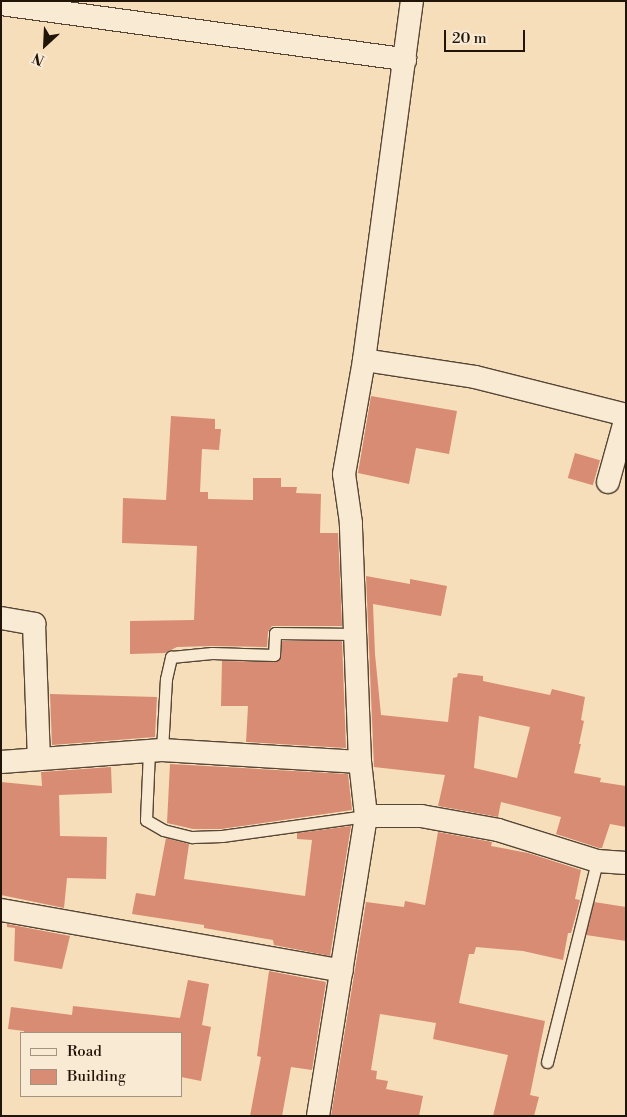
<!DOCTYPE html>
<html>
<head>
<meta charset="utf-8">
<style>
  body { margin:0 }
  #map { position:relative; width:627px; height:1117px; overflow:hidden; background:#f6debb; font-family:"Libre Bodoni",serif }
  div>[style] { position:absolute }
  .building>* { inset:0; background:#d88c73; transform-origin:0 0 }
  .roads { filter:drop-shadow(1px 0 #564636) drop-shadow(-1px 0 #564636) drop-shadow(0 1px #564636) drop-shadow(0 -1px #564636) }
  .service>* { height:11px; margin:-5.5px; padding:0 5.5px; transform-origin:5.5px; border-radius:5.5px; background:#f9ead3 }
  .minor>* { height:22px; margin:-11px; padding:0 11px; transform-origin:11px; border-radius:11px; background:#f9ead3 }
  span { translate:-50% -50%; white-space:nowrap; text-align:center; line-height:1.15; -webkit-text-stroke:4.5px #f9ead3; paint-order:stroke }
  .frame { position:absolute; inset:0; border:2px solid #211409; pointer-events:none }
  .legend { position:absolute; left:20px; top:1032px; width:162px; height:65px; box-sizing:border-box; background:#f9ead3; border:1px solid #a39482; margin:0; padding:6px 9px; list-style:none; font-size:15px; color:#211409 }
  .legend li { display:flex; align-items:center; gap:10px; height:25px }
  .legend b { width:25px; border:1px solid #a39482 }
  .north { position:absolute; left:20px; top:20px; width:50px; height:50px; -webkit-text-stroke:4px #f9ead3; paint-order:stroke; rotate:205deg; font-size:14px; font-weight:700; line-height:20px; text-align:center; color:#211409 }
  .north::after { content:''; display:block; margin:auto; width:18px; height:22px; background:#211409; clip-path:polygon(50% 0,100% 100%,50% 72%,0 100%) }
  .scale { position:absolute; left:444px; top:30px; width:81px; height:22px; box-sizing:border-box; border:2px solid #211409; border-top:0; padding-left:6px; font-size:15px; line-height:18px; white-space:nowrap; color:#211409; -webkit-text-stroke:4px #f9ead3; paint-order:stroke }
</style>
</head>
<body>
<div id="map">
  <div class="building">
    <div style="clip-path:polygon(371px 396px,457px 411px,449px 454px,416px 448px,409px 484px,358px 473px)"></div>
    <div style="clip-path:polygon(171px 416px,215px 419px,215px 429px,221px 429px,219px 450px,202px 449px,200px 492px,208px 492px,208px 499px,253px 500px,253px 478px,281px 478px,281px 487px,297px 487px,296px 493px,321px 494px,320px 533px,338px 533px,342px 626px,272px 626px,268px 632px,267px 647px,211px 646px,177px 647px,165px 653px,130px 654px,130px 621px,194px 620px,197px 546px,122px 543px,123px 498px,166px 500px)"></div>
    <div style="left:575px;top:453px;width:26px;height:26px;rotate:16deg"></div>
    <div style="clip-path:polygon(evenodd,366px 576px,410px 584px,410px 579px,447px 586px,441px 616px,373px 604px,375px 654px,381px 715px,448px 722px,453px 678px,457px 677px,458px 673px,483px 676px,483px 681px,550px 695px,552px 689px,585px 697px,581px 720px,584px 721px,579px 744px,581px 744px,574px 773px,601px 778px,600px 782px,626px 786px,626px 827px,610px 824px,602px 848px,599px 848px,556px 834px,561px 817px,501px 802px,498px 817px,438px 806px,445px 775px,374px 767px,366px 576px,479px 716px,530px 727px,517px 778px,474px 768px,479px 716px)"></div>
    <div style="clip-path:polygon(282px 641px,342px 641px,346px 748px,246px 742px,248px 706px,221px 706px,222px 661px,277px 662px,281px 656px)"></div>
    <div style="clip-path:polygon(50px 694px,157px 697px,155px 737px,52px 745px)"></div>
    <div style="clip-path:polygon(170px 764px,348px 774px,352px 810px,221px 829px,193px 829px,167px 823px)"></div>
    <div style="clip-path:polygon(111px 767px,112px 793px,59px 795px,60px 836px,107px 837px,106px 879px,67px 878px,64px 908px,1px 895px,1px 782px,42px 786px,41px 772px)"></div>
    <div style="clip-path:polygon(351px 826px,330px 956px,274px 945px,273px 940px,204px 928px,204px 925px,132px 914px,136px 893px,155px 896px,166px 838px,189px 844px,184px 879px,305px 896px,312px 840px,297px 839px,297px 833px)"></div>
    <div style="clip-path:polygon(438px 832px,492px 842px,491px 846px,528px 853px,581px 870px,575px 899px,580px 900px,571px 933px,568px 933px,563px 960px,523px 951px,476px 947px,474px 954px,469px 954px,459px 1003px,545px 1021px,530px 1095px,539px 1097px,534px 1116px,493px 1116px,508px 1055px,433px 1039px,436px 1023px,380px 1014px,371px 1070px,377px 1071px,376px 1079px,388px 1081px,386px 1089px,423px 1096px,419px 1116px,331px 1116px,366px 902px,404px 907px,405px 901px,425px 905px)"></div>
    <div style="clip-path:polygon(594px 902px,626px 907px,626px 941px,586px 935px)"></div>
    <div style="clip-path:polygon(7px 924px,70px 936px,62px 969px,14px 961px,15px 928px,7px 927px)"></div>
    <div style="clip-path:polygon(269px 971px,326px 982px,312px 1070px,291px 1067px,282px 1116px,250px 1116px,261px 1057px,257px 1056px)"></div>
    <div style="clip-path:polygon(188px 980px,209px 984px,202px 1025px,211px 1027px,201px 1081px,181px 1077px,181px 1033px,24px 1033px,24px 1031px,8px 1029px,11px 1007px,72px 1015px,73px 1006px,180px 1018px)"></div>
  </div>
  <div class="roads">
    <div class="service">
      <div style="left:162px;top:750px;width:71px;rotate:-86.8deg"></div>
      <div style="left:166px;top:679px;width:23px;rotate:-77deg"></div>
      <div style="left:171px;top:657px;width:41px;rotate:-5.6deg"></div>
      <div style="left:212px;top:653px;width:62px;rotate:1.8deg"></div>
      <div style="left:274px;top:655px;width:22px;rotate:-87deg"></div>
      <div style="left:275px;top:633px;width:80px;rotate:0.7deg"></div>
      <div style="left:149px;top:751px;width:69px;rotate:92.5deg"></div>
      <div style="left:146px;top:820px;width:20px;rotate:30deg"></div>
      <div style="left:163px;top:830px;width:30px;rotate:14deg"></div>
      <div style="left:192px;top:837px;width:30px;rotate:-2deg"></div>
      <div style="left:222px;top:836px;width:145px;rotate:-7.9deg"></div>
      <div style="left:547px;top:1062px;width:207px;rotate:-76deg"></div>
    </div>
    <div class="minor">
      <div style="left:1px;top:4px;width:408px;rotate:7.8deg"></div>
      <div style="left:364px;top:360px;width:112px;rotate:8.7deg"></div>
      <div style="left:475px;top:377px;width:156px;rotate:14.1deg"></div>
      <div style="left:608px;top:482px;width:67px;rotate:-74.5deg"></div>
      <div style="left:1px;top:618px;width:34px;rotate:10deg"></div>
      <div style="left:34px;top:624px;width:134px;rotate:87.9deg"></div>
      <div style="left:1px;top:762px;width:161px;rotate:-4.3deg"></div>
      <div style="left:162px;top:750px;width:198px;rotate:3.5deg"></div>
      <div style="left:366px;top:816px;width:55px"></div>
      <div style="left:421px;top:816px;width:78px;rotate:10.3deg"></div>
      <div style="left:498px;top:830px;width:104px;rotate:17.4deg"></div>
      <div style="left:597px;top:861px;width:29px;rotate:4deg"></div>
      <div style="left:1px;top:910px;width:346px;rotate:10.1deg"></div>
      <div style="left:318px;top:1116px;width:304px;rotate:-80.9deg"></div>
      <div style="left:366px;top:816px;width:54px;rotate:-96.3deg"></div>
      <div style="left:360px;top:762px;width:239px;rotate:-92.2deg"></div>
      <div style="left:351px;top:523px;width:49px;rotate:-98.1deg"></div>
      <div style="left:344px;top:474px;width:116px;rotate:-80deg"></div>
      <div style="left:364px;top:360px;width:362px;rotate:-82.4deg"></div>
    </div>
  </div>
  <div class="frame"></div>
  <ul class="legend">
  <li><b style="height:6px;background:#f9ead3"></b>Road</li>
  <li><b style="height:14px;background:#d88c73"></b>Building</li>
  </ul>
  <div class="north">N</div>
  <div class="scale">20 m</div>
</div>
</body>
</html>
